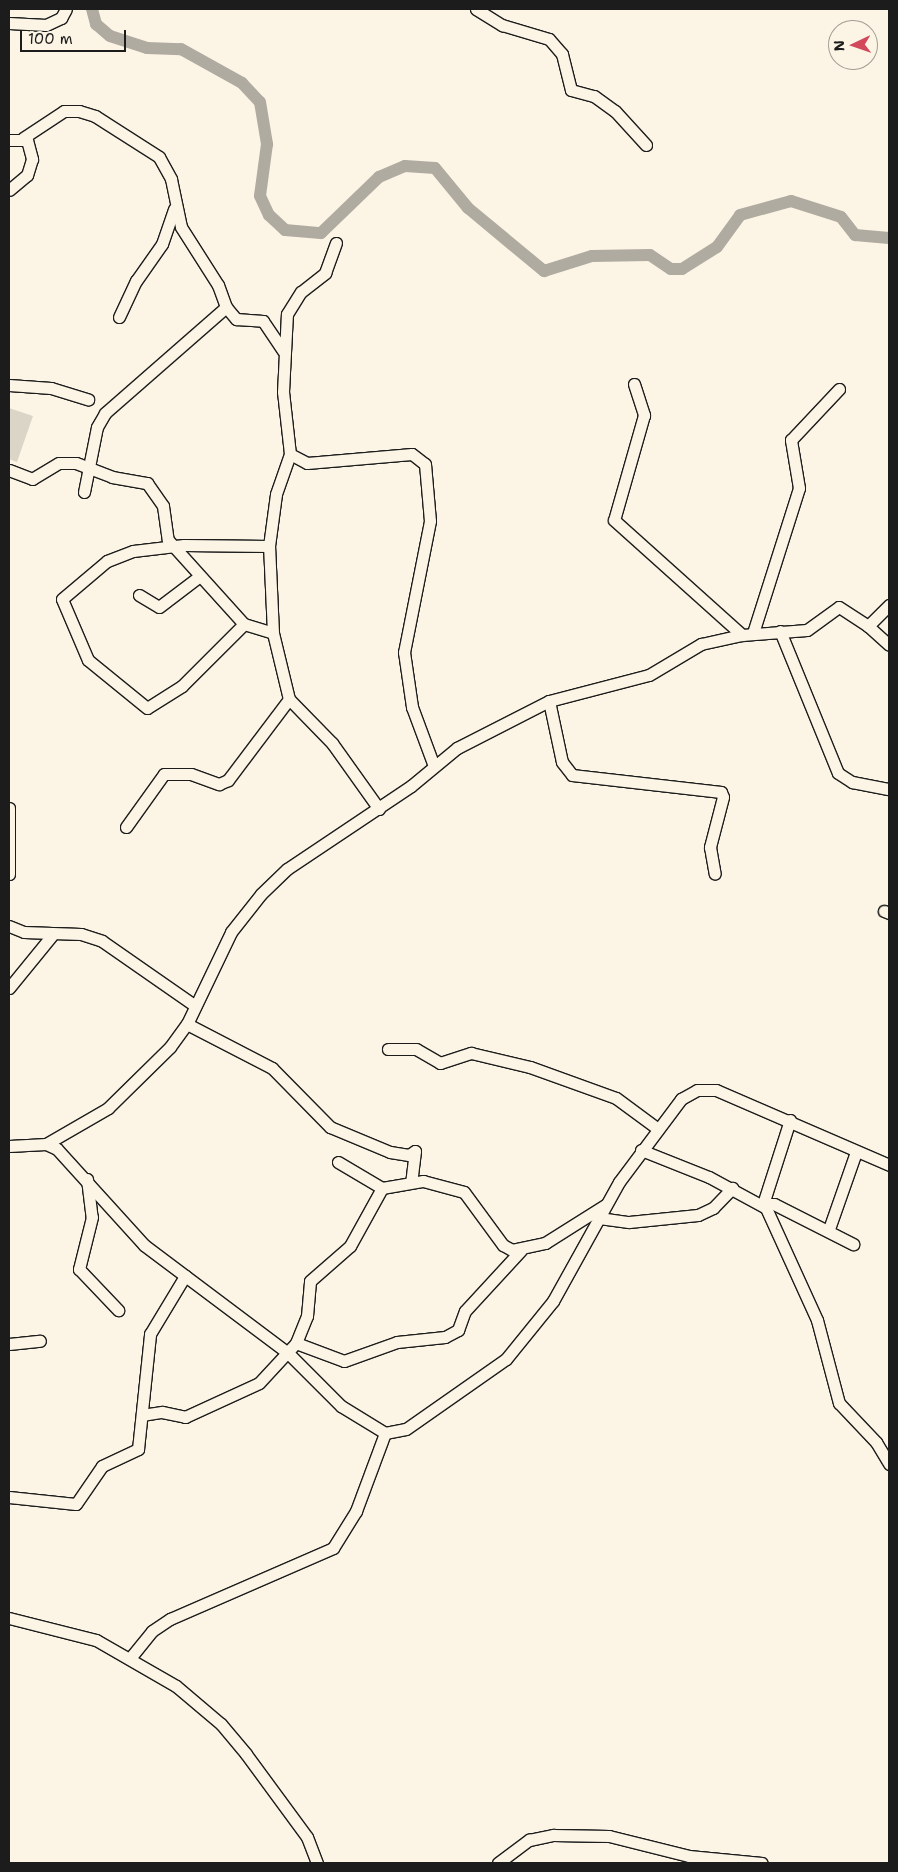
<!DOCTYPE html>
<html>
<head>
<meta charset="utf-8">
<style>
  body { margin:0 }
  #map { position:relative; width:898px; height:1872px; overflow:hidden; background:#fcf5e5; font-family:"Shantell Sans",sans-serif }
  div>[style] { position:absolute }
  .green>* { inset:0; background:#dbd5c8 }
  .river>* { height:12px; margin:-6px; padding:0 6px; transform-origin:6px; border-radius:6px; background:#b0aba1 }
  .roads { filter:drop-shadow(1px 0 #1c1c1c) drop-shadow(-1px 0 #1c1c1c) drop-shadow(0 1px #1c1c1c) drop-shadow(0 -1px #1c1c1c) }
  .minor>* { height:11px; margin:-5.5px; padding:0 5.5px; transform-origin:5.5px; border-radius:5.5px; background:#fcf5e5 }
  span { translate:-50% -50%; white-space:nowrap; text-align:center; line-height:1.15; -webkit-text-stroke:4px #fcf5e5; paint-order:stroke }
  .frame { position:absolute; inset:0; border:10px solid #1c1c1c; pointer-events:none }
  .north { position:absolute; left:828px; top:20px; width:50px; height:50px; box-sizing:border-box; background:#fcf5e5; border:1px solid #a29e95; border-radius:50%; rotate:267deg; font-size:14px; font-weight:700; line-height:20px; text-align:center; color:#1c1c1c }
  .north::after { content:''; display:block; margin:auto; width:18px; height:22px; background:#d1495b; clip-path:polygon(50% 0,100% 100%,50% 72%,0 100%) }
  .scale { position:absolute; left:20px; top:30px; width:106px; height:22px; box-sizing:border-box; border:2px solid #1c1c1c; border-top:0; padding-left:6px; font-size:15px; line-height:18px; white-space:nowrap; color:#1c1c1c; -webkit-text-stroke:4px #fcf5e5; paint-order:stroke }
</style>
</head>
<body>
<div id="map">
  <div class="green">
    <div style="clip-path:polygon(9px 408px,33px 416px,17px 462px,9px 459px)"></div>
  </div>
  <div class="river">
    <div style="left:92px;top:9px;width:16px;rotate:75deg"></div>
    <div style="left:96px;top:24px;width:18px;rotate:41deg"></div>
    <div style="left:110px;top:36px;width:39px;rotate:18deg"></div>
    <div style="left:147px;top:48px;width:34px;rotate:2deg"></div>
    <div style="left:181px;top:49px;width:70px;rotate:29.1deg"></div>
    <div style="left:242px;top:83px;width:26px;rotate:47deg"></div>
    <div style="left:260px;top:102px;width:43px;rotate:80.5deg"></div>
    <div style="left:267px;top:144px;width:52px;rotate:97.7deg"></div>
    <div style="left:260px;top:196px;width:21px;rotate:65deg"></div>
    <div style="left:269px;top:215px;width:22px;rotate:43deg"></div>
    <div style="left:285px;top:230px;width:36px;rotate:5deg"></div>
    <div style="left:321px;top:233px;width:81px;rotate:-44deg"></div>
    <div style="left:379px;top:177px;width:28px;rotate:-23deg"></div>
    <div style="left:405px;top:166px;width:30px;rotate:4deg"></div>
    <div style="left:435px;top:168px;width:52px;rotate:50.5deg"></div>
    <div style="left:468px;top:208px;width:99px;rotate:39.7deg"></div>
    <div style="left:544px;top:271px;width:50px;rotate:-17.4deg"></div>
    <div style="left:592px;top:256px;width:58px;rotate:-1deg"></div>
    <div style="left:650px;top:255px;width:25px;rotate:34deg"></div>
    <div style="left:671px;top:269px;width:11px"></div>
    <div style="left:682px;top:269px;width:41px;rotate:-32.2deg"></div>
    <div style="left:717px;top:247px;width:39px;rotate:-54deg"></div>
    <div style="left:740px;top:215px;width:53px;rotate:-15.4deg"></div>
    <div style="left:791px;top:201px;width:52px;rotate:17.7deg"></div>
    <div style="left:841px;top:217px;width:23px;rotate:52deg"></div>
    <div style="left:855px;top:235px;width:34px;rotate:5deg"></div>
  </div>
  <div class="roads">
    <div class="minor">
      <div style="left:476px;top:9px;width:31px;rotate:32deg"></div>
      <div style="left:502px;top:25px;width:49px;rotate:16.6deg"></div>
      <div style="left:549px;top:39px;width:20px;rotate:49deg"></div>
      <div style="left:562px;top:54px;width:37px;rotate:76deg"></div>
      <div style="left:571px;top:90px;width:24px;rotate:15deg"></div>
      <div style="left:594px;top:96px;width:26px;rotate:36deg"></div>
      <div style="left:615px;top:111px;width:46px;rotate:47.6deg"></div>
      <div style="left:9px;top:23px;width:37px;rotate:3deg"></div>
      <div style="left:46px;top:25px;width:17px;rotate:-25deg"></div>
      <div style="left:61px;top:18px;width:10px;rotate:-61deg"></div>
      <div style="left:23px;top:138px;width:49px;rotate:-33.4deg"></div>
      <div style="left:64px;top:111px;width:15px"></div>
      <div style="left:79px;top:111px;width:17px;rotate:17deg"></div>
      <div style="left:95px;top:116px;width:76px;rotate:32.6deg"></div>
      <div style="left:159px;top:157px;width:25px;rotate:61deg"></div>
      <div style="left:171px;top:179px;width:49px;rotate:78.2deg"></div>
      <div style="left:181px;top:227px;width:69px;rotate:57.5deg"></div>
      <div style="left:218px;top:285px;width:23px;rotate:70deg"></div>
      <div style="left:226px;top:307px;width:16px;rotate:50deg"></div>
      <div style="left:236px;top:319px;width:27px;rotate:4deg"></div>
      <div style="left:263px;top:321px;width:36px;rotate:56deg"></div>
      <div style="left:9px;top:140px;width:18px"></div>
      <div style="left:27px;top:140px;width:20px;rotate:75deg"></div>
      <div style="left:32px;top:159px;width:17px;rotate:107deg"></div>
      <div style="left:27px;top:175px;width:23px;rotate:140deg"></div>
      <div style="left:119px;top:317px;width:40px;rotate:-65deg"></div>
      <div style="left:136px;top:281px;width:45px;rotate:-54.9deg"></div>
      <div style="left:162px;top:244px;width:37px;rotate:-71deg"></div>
      <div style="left:634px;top:384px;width:33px;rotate:72deg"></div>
      <div style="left:644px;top:415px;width:109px;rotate:105.9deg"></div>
      <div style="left:614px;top:520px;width:172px;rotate:41.9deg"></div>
      <div style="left:9px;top:385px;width:42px;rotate:4.1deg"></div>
      <div style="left:51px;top:388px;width:39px;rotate:17deg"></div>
      <div style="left:290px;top:454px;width:19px;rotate:28deg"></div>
      <div style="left:307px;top:463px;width:105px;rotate:-4.9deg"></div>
      <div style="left:412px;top:454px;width:16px;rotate:38deg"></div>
      <div style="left:425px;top:464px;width:57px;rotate:85deg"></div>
      <div style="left:430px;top:521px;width:134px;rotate:101.2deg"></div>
      <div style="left:404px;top:652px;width:56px;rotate:81.7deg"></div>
      <div style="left:412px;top:707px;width:63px;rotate:69.6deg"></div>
      <div style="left:9px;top:470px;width:25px;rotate:21deg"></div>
      <div style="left:32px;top:479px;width:31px;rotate:-31deg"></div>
      <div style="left:59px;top:463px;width:17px"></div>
      <div style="left:76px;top:463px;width:39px;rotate:21deg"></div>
      <div style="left:112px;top:477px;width:36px;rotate:10deg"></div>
      <div style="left:147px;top:483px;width:28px;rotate:55deg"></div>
      <div style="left:163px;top:506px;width:34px;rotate:82deg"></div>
      <div style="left:168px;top:540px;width:113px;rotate:47.9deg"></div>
      <div style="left:244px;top:624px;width:30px;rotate:17deg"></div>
      <div style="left:273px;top:633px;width:68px;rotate:76.4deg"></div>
      <div style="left:289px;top:699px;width:62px;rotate:45.7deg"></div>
      <div style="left:332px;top:743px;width:81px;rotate:54.5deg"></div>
      <div style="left:84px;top:492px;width:66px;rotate:-78.7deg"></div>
      <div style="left:97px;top:427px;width:16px;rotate:-60deg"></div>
      <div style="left:105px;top:413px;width:161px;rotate:-41.2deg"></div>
      <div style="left:139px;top:595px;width:23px;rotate:31deg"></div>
      <div style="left:159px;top:607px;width:51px;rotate:-37.1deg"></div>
      <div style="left:244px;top:624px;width:88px;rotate:135deg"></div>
      <div style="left:182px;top:686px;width:41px;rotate:147.8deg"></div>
      <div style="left:147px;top:708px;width:76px;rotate:-140.9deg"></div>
      <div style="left:88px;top:660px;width:66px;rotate:-113.1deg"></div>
      <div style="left:62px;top:599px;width:59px;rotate:-40.2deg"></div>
      <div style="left:107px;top:561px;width:28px;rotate:-21deg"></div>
      <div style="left:133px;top:551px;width:51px;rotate:-6.7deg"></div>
      <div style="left:184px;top:545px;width:85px;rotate:0.7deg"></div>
      <div style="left:868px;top:626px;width:28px;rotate:42deg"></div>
      <div style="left:780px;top:631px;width:153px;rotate:67.8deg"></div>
      <div style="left:838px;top:773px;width:17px;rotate:33deg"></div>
      <div style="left:852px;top:782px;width:38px;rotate:11deg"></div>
      <div style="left:273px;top:633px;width:87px;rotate:-92.6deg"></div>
      <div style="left:269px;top:546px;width:52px;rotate:-82.3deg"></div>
      <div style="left:276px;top:494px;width:42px;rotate:-70.7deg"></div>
      <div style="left:290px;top:454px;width:62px;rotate:-96.4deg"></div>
      <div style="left:283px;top:392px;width:78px;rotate:-87.1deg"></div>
      <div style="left:287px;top:314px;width:26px;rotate:-58deg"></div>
      <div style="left:301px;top:292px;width:31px;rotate:-38deg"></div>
      <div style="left:325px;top:273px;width:32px;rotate:-70deg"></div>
      <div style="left:753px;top:633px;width:152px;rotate:-72.4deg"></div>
      <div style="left:799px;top:488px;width:49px;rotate:-99.5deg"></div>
      <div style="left:791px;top:440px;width:70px;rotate:-46.7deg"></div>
      <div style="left:549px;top:701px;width:62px;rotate:78deg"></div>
      <div style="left:562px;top:762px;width:16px;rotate:52deg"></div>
      <div style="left:572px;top:775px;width:150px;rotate:6.5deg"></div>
      <div style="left:721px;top:792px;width:5px;rotate:68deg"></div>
      <div style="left:723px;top:797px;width:52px;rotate:104.6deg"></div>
      <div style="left:710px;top:847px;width:27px;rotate:80deg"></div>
      <div style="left:9px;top:808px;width:66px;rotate:90deg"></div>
      <div style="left:126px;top:827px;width:65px;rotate:-54.4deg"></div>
      <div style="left:164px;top:774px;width:27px"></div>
      <div style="left:191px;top:774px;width:30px;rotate:20deg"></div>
      <div style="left:219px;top:784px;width:10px;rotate:-24deg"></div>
      <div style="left:228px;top:780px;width:101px;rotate:-53deg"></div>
      <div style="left:884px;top:911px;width:5px;rotate:22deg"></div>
      <div style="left:9px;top:926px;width:16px;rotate:22deg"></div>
      <div style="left:24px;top:932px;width:57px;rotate:2deg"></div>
      <div style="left:81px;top:934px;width:22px;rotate:18deg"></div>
      <div style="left:102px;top:941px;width:112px;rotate:34.8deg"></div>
      <div style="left:9px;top:988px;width:70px;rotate:-50.8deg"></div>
      <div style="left:187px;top:1024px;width:96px;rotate:27.4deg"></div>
      <div style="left:272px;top:1068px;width:83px;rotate:45.5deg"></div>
      <div style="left:330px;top:1127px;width:65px;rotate:22.6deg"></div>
      <div style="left:390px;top:1152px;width:19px;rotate:9deg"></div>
      <div style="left:409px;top:1155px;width:7px;rotate:-34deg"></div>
      <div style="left:415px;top:1151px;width:31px;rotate:97deg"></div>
      <div style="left:388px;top:1049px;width:28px"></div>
      <div style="left:416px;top:1049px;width:28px;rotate:30deg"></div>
      <div style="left:440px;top:1063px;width:33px;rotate:-18deg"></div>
      <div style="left:471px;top:1053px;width:61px;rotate:13.3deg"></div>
      <div style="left:530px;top:1067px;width:91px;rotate:19.8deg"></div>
      <div style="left:616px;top:1098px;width:52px;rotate:36.4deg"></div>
      <div style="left:790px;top:1120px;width:88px;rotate:107.8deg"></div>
      <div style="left:763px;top:1204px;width:11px"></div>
      <div style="left:774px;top:1204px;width:89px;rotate:26.9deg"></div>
      <div style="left:46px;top:1144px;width:72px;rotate:-30.1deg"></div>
      <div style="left:108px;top:1108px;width:87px;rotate:-44.5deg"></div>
      <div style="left:170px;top:1047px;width:29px;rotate:-54deg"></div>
      <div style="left:187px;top:1024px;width:102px;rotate:-64.4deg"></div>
      <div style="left:231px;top:932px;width:48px;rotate:-51.7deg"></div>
      <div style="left:261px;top:894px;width:36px;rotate:-44deg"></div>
      <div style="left:287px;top:869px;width:149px;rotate:-33.8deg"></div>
      <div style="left:411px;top:786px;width:60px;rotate:-39.6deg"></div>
      <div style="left:457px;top:748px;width:103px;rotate:-27.1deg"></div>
      <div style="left:549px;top:701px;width:103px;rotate:-14.6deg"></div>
      <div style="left:649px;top:675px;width:61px;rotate:-30.8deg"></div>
      <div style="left:701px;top:644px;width:42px;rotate:-12.4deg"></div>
      <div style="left:742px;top:635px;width:65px;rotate:-4.4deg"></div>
      <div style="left:807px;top:630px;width:39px;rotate:-36deg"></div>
      <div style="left:839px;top:607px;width:35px;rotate:33deg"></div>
      <div style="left:868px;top:626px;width:30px;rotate:-45deg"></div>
      <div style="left:9px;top:1146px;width:37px;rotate:-3deg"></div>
      <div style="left:46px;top:1144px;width:12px;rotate:24deg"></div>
      <div style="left:57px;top:1149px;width:130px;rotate:47.8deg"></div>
      <div style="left:144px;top:1245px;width:181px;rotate:36.9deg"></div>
      <div style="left:289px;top:1354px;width:74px;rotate:45deg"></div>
      <div style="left:341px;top:1406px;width:52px;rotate:31.5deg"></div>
      <div style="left:385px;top:1433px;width:21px;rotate:-11deg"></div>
      <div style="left:406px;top:1429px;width:122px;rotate:-35deg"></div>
      <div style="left:506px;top:1359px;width:75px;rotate:-51deg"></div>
      <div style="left:553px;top:1301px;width:136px;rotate:-61deg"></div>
      <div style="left:619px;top:1182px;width:104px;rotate:-53.2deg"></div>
      <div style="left:681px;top:1099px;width:18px;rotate:-29deg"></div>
      <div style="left:697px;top:1090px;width:19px"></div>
      <div style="left:716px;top:1090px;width:189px;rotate:23.4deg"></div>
      <div style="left:641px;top:1150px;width:73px;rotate:21.7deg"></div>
      <div style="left:709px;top:1177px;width:65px;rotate:28.5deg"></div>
      <div style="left:766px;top:1208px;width:123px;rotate:65.5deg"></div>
      <div style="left:817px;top:1320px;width:86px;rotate:75.2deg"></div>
      <div style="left:839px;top:1403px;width:54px;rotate:46.5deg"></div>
      <div style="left:876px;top:1442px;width:26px;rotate:59deg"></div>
      <div style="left:338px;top:1162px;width:51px;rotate:30.6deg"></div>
      <div style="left:87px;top:1179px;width:38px;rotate:83deg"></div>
      <div style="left:92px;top:1217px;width:54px;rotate:104deg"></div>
      <div style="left:79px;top:1269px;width:57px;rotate:46.4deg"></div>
      <div style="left:599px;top:1218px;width:30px;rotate:8deg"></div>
      <div style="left:629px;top:1222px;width:69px;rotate:-5.8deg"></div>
      <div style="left:698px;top:1215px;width:17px;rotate:-25deg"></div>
      <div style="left:713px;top:1208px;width:28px;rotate:-46deg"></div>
      <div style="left:829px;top:1229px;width:82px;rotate:-70.7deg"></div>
      <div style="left:296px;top:1343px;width:51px;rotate:20.6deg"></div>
      <div style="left:344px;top:1361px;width:56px;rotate:-19.7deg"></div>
      <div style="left:397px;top:1342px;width:48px;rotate:-5.9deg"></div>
      <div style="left:445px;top:1337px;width:15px;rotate:-28deg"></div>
      <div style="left:458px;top:1330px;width:20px;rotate:-70deg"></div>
      <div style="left:465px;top:1311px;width:83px;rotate:-47.4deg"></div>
      <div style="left:9px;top:1344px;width:31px;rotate:-6deg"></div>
      <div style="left:142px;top:1415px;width:20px;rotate:-9deg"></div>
      <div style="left:162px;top:1412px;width:24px;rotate:12deg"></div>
      <div style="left:185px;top:1417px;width:81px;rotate:-24.7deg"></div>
      <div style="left:259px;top:1383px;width:54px;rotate:-47.2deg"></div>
      <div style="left:296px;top:1343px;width:29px;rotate:-68deg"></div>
      <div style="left:307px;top:1316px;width:35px;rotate:-85deg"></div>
      <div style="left:310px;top:1281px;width:53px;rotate:-41.2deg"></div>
      <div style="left:350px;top:1246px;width:66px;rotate:-61.1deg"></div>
      <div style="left:382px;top:1188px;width:42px;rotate:-9.7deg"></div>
      <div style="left:423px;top:1181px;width:42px;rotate:15deg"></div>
      <div style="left:464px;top:1192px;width:66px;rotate:53.7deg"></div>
      <div style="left:503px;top:1245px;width:10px;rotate:29deg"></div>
      <div style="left:512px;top:1250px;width:34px;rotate:-12deg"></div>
      <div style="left:545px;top:1243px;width:71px;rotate:-32.3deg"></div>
      <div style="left:9px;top:1497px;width:67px;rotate:6deg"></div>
      <div style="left:76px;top:1504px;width:46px;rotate:-55.6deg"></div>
      <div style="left:102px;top:1466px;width:40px;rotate:-25deg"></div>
      <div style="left:138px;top:1449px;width:116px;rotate:-84deg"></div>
      <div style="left:150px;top:1334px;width:68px;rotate:-58.9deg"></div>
      <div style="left:9px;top:1618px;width:90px;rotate:14.2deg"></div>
      <div style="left:96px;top:1640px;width:92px;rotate:29.9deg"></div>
      <div style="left:176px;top:1686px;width:59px;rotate:40.2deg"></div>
      <div style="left:221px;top:1724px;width:39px;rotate:50deg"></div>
      <div style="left:246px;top:1754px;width:103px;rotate:53.7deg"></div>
      <div style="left:307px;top:1837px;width:28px;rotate:69deg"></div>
      <div style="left:131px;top:1657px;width:33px;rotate:-51deg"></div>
      <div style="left:152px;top:1631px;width:22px;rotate:-34deg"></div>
      <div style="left:170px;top:1619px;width:178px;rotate:-23.5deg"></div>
      <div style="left:333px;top:1548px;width:44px;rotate:-58.1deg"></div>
      <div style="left:356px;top:1511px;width:83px;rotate:-69.6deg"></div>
      <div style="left:498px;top:1863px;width:39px;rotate:-37deg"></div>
      <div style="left:529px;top:1840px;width:25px;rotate:-12deg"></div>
      <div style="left:553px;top:1835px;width:56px;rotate:1deg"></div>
      <div style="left:609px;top:1836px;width:82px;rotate:14deg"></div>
      <div style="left:689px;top:1856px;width:73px;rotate:5.5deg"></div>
    </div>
  </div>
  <div class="frame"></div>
  <div class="north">N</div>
  <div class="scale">100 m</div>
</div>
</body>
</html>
